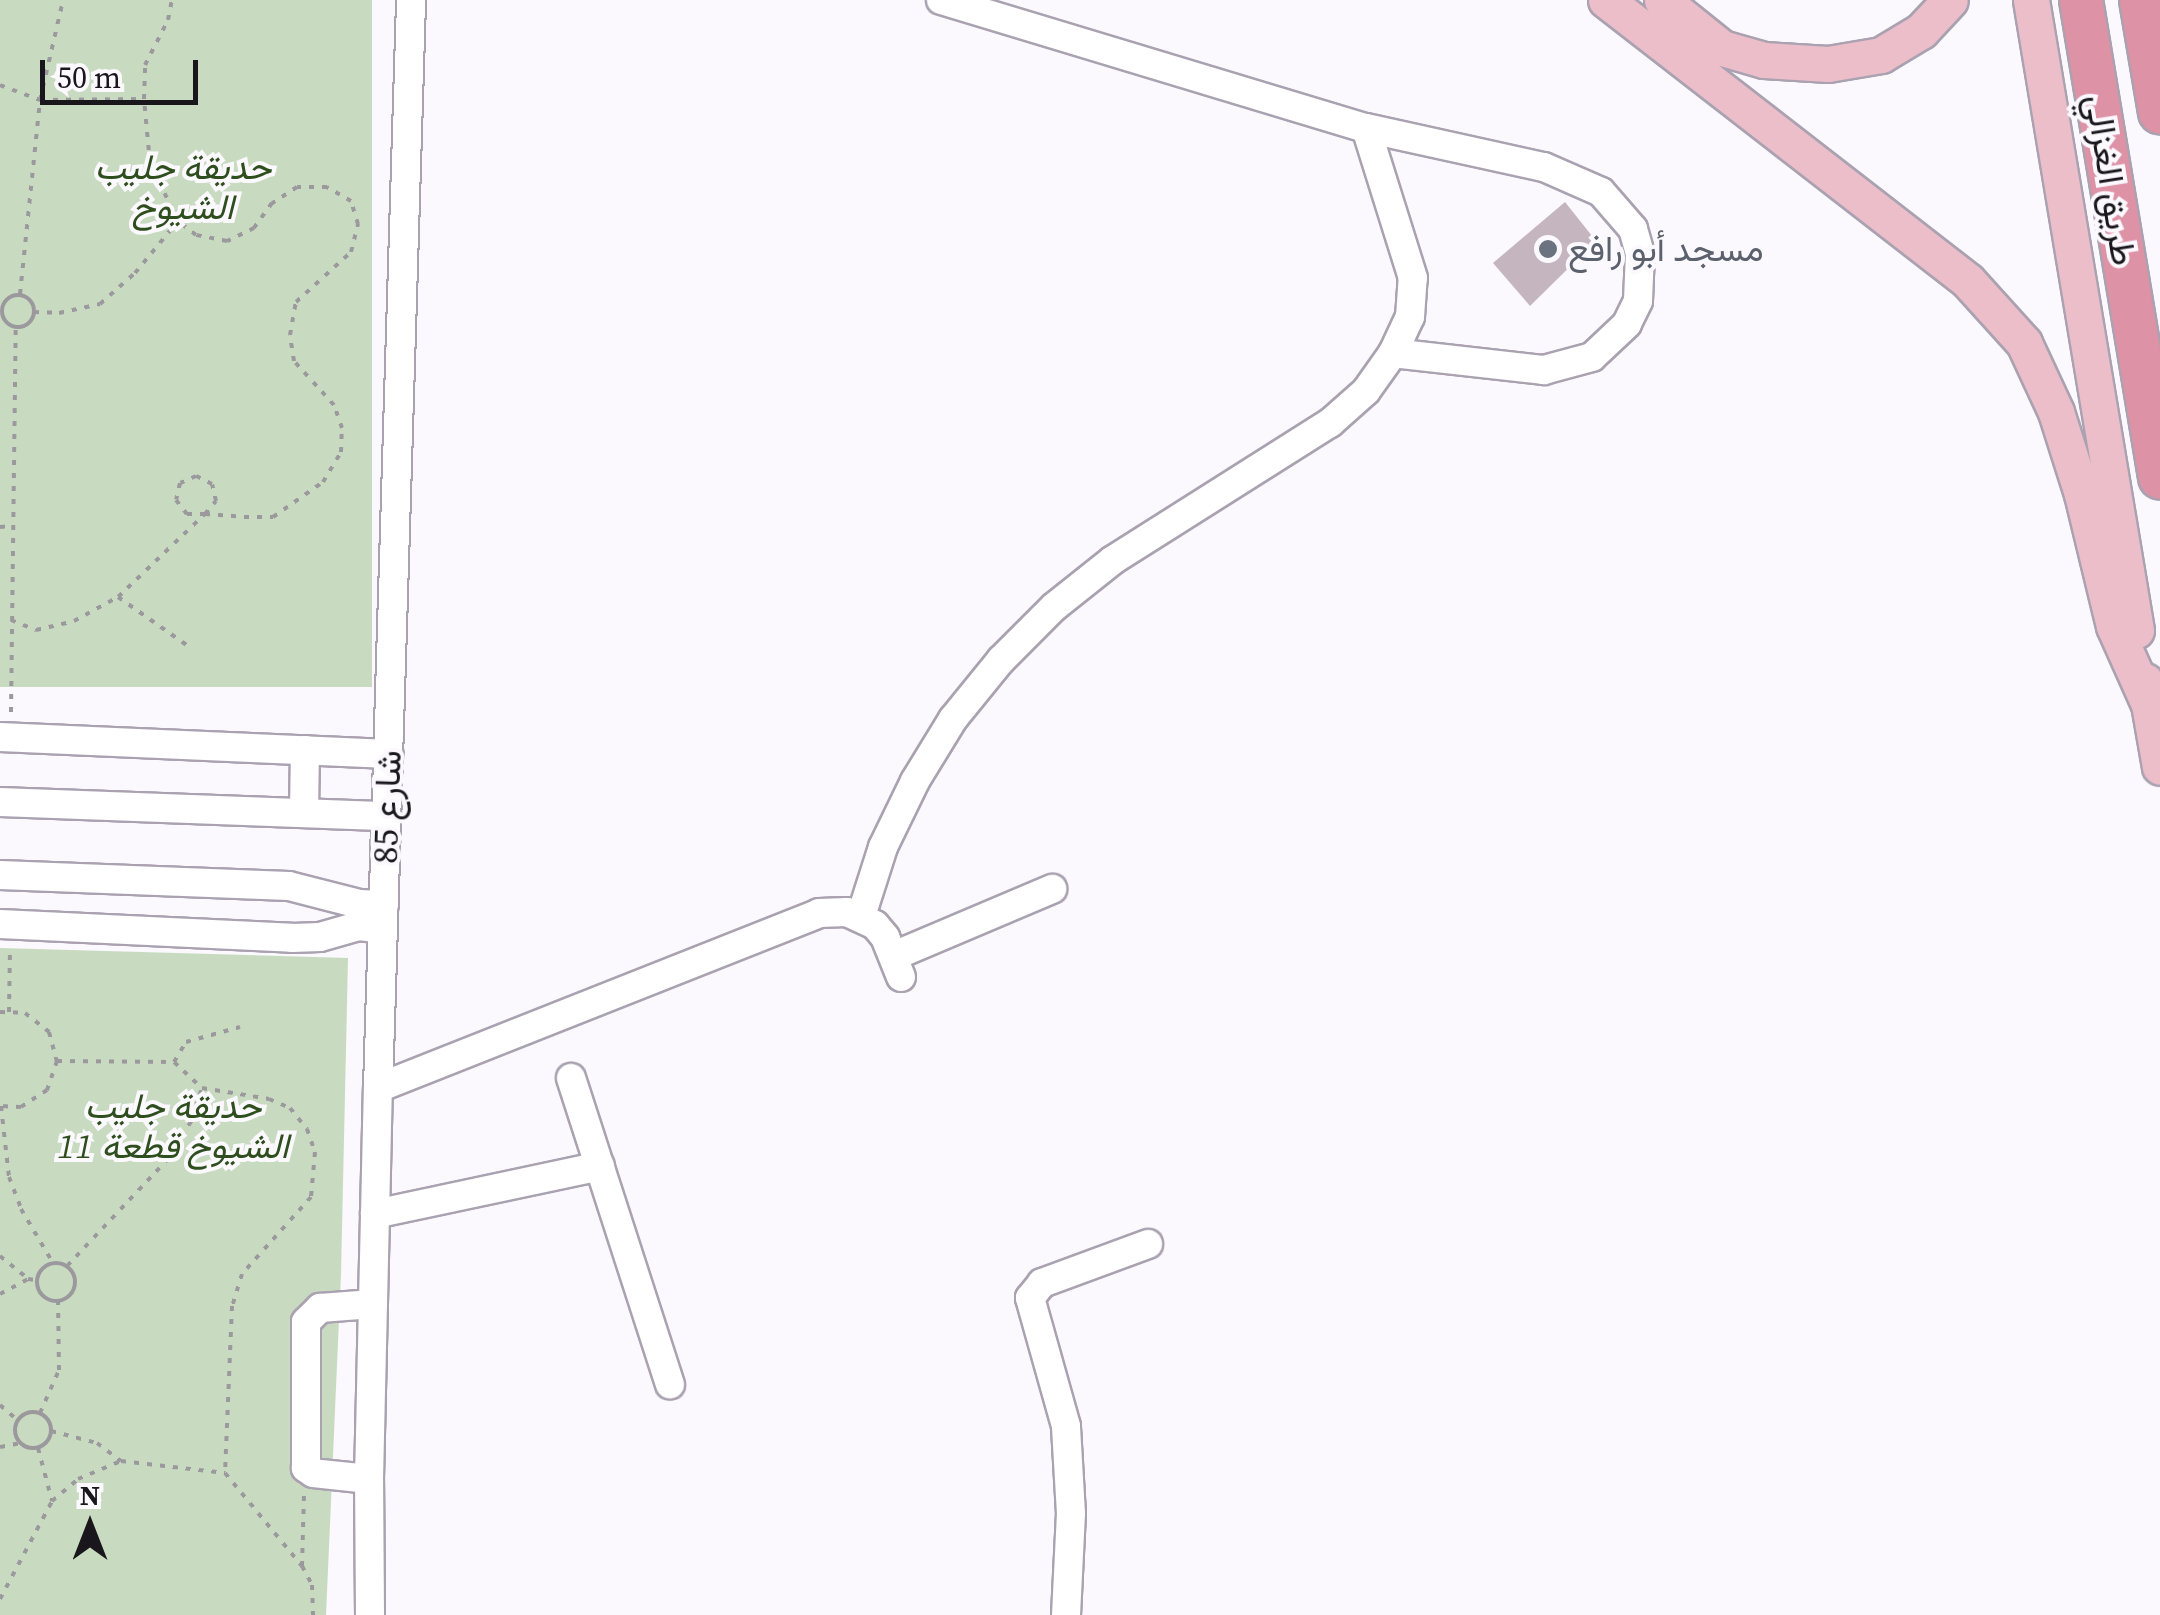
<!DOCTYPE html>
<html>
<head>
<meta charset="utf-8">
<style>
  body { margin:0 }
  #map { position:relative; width:2160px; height:1615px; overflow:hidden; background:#fbf8fe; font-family:"Source Serif 4",Vazirmatn,serif }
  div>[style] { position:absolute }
  .green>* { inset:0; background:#c8dbc0; transform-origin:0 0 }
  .building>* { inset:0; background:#c4b5bf }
  .path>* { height:4px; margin-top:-2px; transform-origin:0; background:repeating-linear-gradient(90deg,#9c999e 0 5px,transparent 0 13px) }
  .path>.ring { margin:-2px; padding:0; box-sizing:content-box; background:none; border:4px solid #9c999e; border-radius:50% }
  .roads { filter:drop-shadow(2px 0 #aaa2b0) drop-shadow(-2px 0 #aaa2b0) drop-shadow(0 2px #aaa2b0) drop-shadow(0 -2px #aaa2b0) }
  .minor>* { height:28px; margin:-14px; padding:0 14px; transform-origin:14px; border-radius:14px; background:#fff }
  .major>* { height:35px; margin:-17.5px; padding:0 17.5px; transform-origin:17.5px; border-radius:17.5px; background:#ebbeca }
  .highway>* { height:42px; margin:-21px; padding:0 21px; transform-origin:21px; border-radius:21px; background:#de92a6 }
  .dots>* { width:28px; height:28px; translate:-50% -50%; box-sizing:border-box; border:5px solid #fbf8fe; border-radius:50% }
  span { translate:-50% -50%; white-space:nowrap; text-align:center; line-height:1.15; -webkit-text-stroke:8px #fbf8fe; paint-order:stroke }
  .park-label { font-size:35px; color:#2e4e1e; font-style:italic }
  .street-label { font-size:35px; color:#1a171c }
  .worship-label { font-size:35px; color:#5b616d }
  .left { translate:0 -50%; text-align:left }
  .north { position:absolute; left:40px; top:1475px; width:100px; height:100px; -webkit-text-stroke:8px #fbf8fe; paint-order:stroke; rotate:0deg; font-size:28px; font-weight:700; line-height:40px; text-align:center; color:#1a171c }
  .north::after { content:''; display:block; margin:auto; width:35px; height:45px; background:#1a171c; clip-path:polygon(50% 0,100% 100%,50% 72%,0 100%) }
  .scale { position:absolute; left:40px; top:60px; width:158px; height:45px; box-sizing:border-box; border:5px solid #1a171c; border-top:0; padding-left:12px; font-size:30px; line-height:35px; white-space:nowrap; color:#1a171c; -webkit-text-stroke:8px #fbf8fe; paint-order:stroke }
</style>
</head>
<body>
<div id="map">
  <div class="green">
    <div style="left:0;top:0;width:372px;height:687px"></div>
    <div style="clip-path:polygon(0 948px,348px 958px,341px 1274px,326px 1615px,0 1615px)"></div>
  </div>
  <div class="building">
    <div style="clip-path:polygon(1565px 202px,1596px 241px,1530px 306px,1493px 263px)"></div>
  </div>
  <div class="path">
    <div style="left:0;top:85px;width:43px;rotate:20.6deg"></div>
    <div style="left:40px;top:100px;width:104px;rotate:-0.6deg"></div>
    <div style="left:20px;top:294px;width:195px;rotate:-84.1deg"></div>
    <div style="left:40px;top:100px;width:103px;rotate:-77deg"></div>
    <div class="ring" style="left:2px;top:295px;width:28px;height:28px"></div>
    <div style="left:34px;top:312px;width:25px;rotate:2deg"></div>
    <div style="left:59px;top:313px;width:42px;rotate:-12.4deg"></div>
    <div style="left:100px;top:304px;width:47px;rotate:-41.5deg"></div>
    <div style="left:135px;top:273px;width:67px;rotate:-50.4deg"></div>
    <div style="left:0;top:527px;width:12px;rotate:-5deg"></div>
    <div style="left:118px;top:597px;width:85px;rotate:35deg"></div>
    <div style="left:11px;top:620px;width:27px;rotate:22deg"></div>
    <div style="left:36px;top:630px;width:39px;rotate:-13deg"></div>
    <div style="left:74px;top:621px;width:50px;rotate:-28.6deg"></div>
    <div style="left:118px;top:597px;width:120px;rotate:-43.7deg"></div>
    <div style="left:205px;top:514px;width:17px;rotate:-50deg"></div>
    <div style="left:216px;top:501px;width:17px;rotate:-103deg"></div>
    <div style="left:212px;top:484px;width:18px;rotate:-153deg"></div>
    <div style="left:196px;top:476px;width:17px;rotate:156deg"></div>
    <div style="left:180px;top:483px;width:17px;rotate:103deg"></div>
    <div style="left:176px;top:500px;width:18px;rotate:52deg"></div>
    <div style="left:187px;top:514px;width:18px"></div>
    <div style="left:205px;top:514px;width:39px;rotate:4deg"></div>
    <div style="left:244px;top:517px;width:29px"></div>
    <div style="left:273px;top:517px;width:61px;rotate:-35deg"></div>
    <div style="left:323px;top:482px;width:35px;rotate:-59deg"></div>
    <div style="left:341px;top:452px;width:24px;rotate:-88deg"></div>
    <div style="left:342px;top:428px;width:24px;rotate:-109deg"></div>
    <div style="left:334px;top:405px;width:59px;rotate:-132.3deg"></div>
    <div style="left:294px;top:361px;width:26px;rotate:-99deg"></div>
    <div style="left:290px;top:335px;width:34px;rotate:-80deg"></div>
    <div style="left:296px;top:302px;width:74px;rotate:-42.3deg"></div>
    <div style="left:351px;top:252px;width:29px;rotate:-76deg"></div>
    <div style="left:358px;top:224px;width:24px;rotate:-107deg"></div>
    <div style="left:351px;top:201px;width:28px;rotate:-150deg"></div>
    <div style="left:327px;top:187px;width:30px;rotate:180deg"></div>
    <div style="left:297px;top:187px;width:30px;rotate:147deg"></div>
    <div style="left:272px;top:203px;width:31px;rotate:126deg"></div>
    <div style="left:254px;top:228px;width:30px;rotate:154deg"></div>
    <div style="left:227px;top:241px;width:32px;rotate:-169deg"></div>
    <div style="left:196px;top:235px;width:23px;rotate:-142deg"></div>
    <div style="left:178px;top:221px;width:64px;rotate:-115.8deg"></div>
    <div style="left:150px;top:163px;width:64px;rotate:-95.4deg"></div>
    <div style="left:144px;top:99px;width:34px;rotate:-88deg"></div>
    <div style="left:145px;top:65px;width:51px;rotate:-62.9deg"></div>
    <div style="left:168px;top:20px;width:20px;rotate:-79deg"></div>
    <div style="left:11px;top:712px;width:385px;rotate:-89.3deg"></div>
    <div style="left:0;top:1012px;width:25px;rotate:2deg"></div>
    <div style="left:25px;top:1013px;width:31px;rotate:38deg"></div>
    <div style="left:49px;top:1032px;width:30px;rotate:75deg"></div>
    <div style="left:57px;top:1061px;width:31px;rotate:109deg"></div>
    <div style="left:47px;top:1090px;width:31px;rotate:147deg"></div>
    <div style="left:21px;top:1107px;width:21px;rotate:-177deg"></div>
    <div style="left:9px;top:1012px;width:63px;rotate:-89.1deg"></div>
    <div style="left:57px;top:1061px;width:117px;rotate:0.5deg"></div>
    <div style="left:174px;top:1062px;width:38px;rotate:43deg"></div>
    <div style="left:202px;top:1088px;width:68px;rotate:9.3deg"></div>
    <div style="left:269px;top:1099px;width:23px;rotate:23deg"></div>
    <div style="left:290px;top:1108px;width:27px;rotate:51deg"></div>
    <div style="left:307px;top:1129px;width:24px;rotate:71deg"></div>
    <div style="left:315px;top:1152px;width:45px;rotate:95.1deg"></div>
    <div style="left:311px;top:1197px;width:103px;rotate:131.9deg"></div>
    <div style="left:242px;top:1274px;width:34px;rotate:107deg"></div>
    <div style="left:232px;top:1306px;width:167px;rotate:92.4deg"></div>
    <div style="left:225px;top:1473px;width:121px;rotate:50.4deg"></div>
    <div style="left:302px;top:1566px;width:21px;rotate:62deg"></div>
    <div style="left:312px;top:1585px;width:30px;rotate:88deg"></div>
    <div style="left:174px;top:1062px;width:23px;rotate:-59deg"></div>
    <div style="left:186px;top:1042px;width:56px;rotate:-15.5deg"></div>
    <div style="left:1px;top:1106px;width:71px;rotate:83.6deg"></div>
    <div style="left:9px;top:1177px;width:34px;rotate:69deg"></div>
    <div style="left:21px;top:1209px;width:63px;rotate:59.3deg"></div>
    <div style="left:0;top:1256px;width:36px;rotate:39deg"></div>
    <div class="ring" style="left:37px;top:1263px;width:34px;height:34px"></div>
    <div style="left:67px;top:1266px;width:147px;rotate:-46.7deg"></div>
    <div style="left:168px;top:1159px;width:46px;rotate:-58.4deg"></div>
    <div style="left:192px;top:1120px;width:34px;rotate:-73deg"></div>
    <div style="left:0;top:1294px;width:32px;rotate:-28deg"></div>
    <div style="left:28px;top:1279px;width:8px;rotate:7deg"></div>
    <div style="left:0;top:1405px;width:23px;rotate:41deg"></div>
    <div class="ring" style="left:15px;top:1412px;width:32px;height:32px"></div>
    <div style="left:40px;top:1413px;width:47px;rotate:-66.2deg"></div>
    <div style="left:59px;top:1370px;width:69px;rotate:-90.8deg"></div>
    <div style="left:51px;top:1431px;width:48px;rotate:14.6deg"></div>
    <div style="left:97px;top:1443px;width:30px;rotate:37deg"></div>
    <div style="left:0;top:1447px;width:20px;rotate:-11deg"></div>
    <div style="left:38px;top:1448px;width:55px;rotate:75.2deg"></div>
    <div style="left:302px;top:1566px;width:71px;rotate:-88.4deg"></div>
    <div style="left:0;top:1599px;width:111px;rotate:-62deg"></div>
    <div style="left:52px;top:1501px;width:34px;rotate:-40deg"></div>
    <div style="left:78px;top:1479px;width:47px;rotate:-22.7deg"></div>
    <div style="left:121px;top:1461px;width:105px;rotate:6.6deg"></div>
  </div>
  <div class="roads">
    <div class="minor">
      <div style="left:941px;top:0;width:444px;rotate:16.8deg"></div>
      <div style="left:1366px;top:128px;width:182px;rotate:12.4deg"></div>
      <div style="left:1544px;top:167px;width:62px;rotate:23.7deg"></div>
      <div style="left:1601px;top:192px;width:49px;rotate:49.1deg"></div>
      <div style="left:1633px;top:229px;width:25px;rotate:74deg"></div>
      <div style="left:1640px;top:253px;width:48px;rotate:92.4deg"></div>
      <div style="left:1638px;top:301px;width:25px;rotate:116deg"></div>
      <div style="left:1627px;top:324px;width:48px;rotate:136.7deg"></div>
      <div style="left:1592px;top:357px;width:50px;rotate:164.8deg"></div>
      <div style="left:1544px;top:370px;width:152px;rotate:-173.6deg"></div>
      <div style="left:0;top:737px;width:389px;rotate:2.5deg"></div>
      <div style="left:0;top:802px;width:387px;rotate:2.1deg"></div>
      <div style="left:304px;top:813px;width:63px;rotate:-89.1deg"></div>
      <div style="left:0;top:875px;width:289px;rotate:2.2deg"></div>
      <div style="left:289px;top:886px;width:72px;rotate:14.4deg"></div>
      <div style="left:359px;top:904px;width:25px;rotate:2deg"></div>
      <div style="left:861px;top:916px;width:72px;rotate:-72.3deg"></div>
      <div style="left:883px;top:847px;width:73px;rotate:-64.1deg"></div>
      <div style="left:915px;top:781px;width:73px;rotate:-58.5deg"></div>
      <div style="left:953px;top:719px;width:76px;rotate:-50.9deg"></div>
      <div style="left:1001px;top:660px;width:75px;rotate:-45deg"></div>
      <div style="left:1054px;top:607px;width:75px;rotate:-38.5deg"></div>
      <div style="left:1113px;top:560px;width:257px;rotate:-32.3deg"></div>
      <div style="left:1330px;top:423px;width:48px;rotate:-41.6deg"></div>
      <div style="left:1366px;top:391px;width:47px;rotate:-54.6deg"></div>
      <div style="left:1393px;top:353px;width:40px;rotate:-65deg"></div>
      <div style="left:1410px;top:317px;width:39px;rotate:-86deg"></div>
      <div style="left:1413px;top:278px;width:157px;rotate:-107.4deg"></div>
      <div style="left:0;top:924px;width:292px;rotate:2.7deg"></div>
      <div style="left:292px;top:938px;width:28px;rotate:-2deg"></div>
      <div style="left:320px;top:937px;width:41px;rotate:-15.8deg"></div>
      <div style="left:359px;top:926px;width:24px;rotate:7deg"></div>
      <div style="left:894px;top:956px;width:172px;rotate:-23deg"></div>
      <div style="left:571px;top:1078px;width:322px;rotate:72.1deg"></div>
      <div style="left:378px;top:1088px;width:474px;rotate:-21.6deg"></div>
      <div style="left:819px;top:913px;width:28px;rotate:-2deg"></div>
      <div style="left:847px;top:912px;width:31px;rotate:25deg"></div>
      <div style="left:875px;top:925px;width:16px;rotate:50deg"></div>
      <div style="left:885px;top:937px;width:43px;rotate:68.2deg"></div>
      <div style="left:375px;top:1214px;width:230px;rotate:-12deg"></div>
      <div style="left:369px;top:1479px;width:56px;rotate:-173.9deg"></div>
      <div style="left:313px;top:1473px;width:9px;rotate:-144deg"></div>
      <div style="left:306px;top:1468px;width:146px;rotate:-90deg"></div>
      <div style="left:306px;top:1322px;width:20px;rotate:-45deg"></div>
      <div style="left:320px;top:1308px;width:53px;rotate:-4.3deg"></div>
      <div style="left:370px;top:1615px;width:136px;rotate:-90.4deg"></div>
      <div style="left:369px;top:1479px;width:391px;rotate:-88.7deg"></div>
      <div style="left:378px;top:1088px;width:1089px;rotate:-88.26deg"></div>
      <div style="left:1066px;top:1615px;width:101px;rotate:-87.2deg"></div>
      <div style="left:1071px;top:1514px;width:88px;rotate:-93.3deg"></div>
      <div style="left:1066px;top:1426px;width:133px;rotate:-105.7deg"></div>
      <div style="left:1030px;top:1298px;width:19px;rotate:-51deg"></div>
      <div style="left:1042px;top:1283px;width:113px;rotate:-20.2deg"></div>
    </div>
    <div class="major">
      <div style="left:1606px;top:0;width:458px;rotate:37.8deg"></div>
      <div style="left:1968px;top:281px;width:84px;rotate:47.9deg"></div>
      <div style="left:2024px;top:343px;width:76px;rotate:65.1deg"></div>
      <div style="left:2056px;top:412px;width:86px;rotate:72.4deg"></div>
      <div style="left:2082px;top:494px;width:136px;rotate:76.4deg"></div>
      <div style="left:2114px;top:626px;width:83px;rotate:65.9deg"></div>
      <div style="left:1662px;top:0;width:77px;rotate:38.7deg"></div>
      <div style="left:1722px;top:48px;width:44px;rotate:15.9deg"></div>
      <div style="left:1764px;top:60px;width:64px;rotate:3.6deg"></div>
      <div style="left:1828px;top:64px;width:54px;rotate:-9.6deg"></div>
      <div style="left:1881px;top:55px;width:47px;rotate:-31deg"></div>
      <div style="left:1921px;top:31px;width:42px;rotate:-46.9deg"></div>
      <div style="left:2031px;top:0;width:639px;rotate:80.54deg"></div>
      <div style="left:2145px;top:681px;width:87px;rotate:80.1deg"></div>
    </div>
    <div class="highway">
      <div style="left:2081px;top:0;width:484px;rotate:80.6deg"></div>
      <div style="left:2141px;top:0;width:114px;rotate:80.4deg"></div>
    </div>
  </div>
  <div class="dots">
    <div style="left:1548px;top:249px;background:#6b7280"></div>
  </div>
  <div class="park-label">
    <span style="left:183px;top:187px">حديقة جليب<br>الشيوخ</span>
    <span style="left:173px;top:1126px">حديقة جليب<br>الشيوخ قطعة 11</span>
  </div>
  <div class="street-label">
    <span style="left:2111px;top:180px;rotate:81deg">طريق الغزالي</span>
    <span style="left:387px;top:807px;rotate:-88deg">شارع 85</span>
  </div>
  <div class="worship-label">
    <span class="left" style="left:1568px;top:249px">مسجد أبو رافع</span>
  </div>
  <div class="north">N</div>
  <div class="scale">50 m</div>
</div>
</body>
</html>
